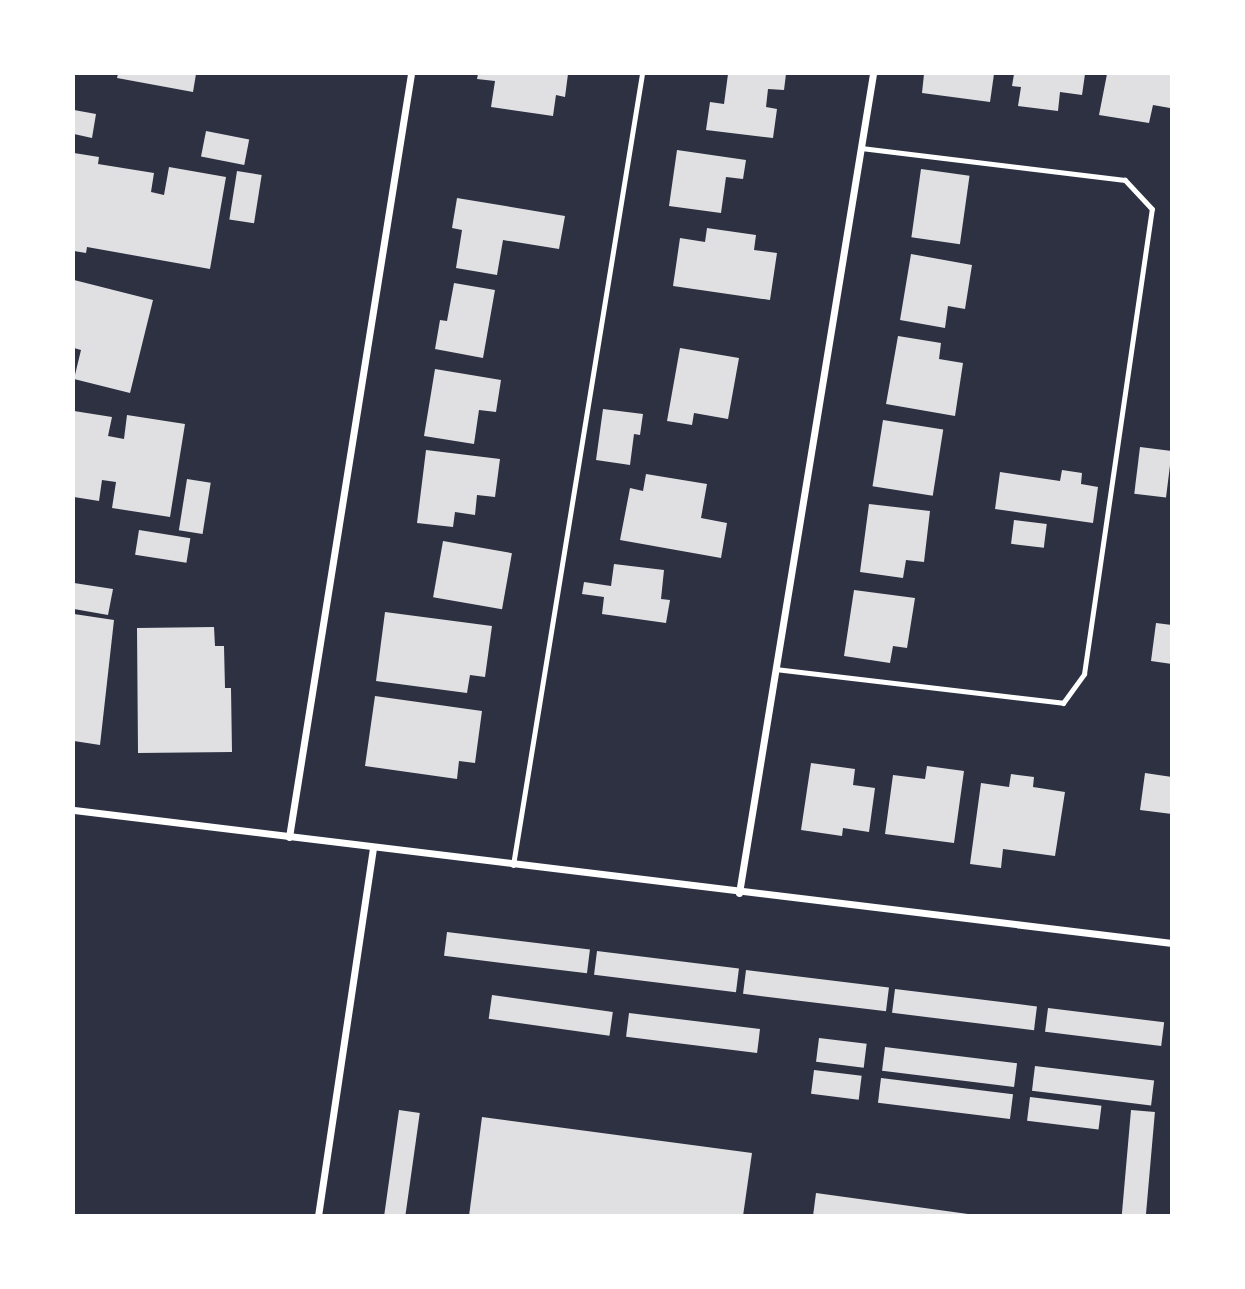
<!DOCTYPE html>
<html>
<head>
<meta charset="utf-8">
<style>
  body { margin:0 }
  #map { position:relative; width:1245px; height:1289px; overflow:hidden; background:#2d3142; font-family:"PT Sans Narrow",sans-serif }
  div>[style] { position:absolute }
  .building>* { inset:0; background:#e0e0e3; transform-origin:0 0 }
  .service>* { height:5px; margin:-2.5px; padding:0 2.5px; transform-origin:2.5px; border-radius:2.5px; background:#fff }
  .minor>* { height:7px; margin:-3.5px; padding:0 3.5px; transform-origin:3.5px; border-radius:3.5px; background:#fff }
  span { translate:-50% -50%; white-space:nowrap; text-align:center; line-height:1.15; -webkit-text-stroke:7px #fff; paint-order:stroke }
  .frame { position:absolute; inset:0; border:75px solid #fff; pointer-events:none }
</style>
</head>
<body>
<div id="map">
  <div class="building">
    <div style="clip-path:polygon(118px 74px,196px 74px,193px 92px,117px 78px)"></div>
    <div style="clip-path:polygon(478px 74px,568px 74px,565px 97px,556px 95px,553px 116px,491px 107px,495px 81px,477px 79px)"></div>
    <div style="clip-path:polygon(728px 74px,786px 74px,784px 90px,768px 89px,766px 107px,777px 109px,773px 138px,706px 130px,710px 102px,724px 104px)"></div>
    <div style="clip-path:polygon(924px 74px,994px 74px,990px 102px,922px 93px)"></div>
    <div style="clip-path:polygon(1014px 74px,1085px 74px,1082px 95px,1060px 92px,1058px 111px,1018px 106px,1021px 87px,1012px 86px)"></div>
    <div style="clip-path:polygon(1107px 74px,1172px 74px,1170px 108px,1153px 105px,1149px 123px,1099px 115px)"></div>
    <div style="clip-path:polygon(74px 110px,96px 114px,92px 138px,74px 134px)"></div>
    <div style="left:206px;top:131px;width:44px;height:26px;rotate:11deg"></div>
    <div style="clip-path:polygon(677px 150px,746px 160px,743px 179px,726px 177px,721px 213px,669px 206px)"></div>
    <div style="clip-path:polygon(74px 153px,99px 157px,98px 164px,154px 173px,151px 192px,164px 195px,169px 167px,226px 177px,210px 269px,87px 247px,86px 253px,74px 251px)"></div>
    <div style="left:921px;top:169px;width:49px;height:69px;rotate:8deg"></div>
    <div style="left:237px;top:171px;width:25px;height:49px;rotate:9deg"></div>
    <div style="clip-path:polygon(457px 198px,565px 216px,559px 249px,503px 240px,497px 275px,456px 268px,462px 230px,452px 228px)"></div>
    <div style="clip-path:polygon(707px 228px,756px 235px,754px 250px,777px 253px,770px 300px,673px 286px,680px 238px,705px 242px)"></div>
    <div style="clip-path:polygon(911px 254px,972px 265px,965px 309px,948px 306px,945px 328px,900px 320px)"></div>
    <div style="clip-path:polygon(74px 280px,153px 300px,130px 393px,74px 379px,81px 350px,74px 348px)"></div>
    <div style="clip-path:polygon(454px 283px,495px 290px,483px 358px,435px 349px,440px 320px,447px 321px)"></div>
    <div style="clip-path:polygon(898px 336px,941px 343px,939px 359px,963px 363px,955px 416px,886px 404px)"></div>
    <div style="clip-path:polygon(680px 348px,739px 358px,728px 419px,694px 413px,692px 425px,667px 421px)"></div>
    <div style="clip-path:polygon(435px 369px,501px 380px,496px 412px,479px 410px,474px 444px,424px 436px)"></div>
    <div style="clip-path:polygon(603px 409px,643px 414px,640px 435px,634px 434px,630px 465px,596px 460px)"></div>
    <div style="clip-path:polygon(74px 411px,112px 417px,108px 436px,124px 439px,127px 415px,185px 424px,170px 517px,112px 508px,116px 482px,102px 480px,99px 501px,74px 497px)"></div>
    <div style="left:883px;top:420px;width:61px;height:67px;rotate:9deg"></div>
    <div style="left:1140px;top:447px;width:32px;height:47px;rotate:7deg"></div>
    <div style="clip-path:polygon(426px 450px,500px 459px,495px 497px,477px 495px,475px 515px,455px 512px,453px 527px,417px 523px)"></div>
    <div style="clip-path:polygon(1062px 470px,1082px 473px,1081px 484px,1098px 487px,1093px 523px,995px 509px,1000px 472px,1060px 481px)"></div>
    <div style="clip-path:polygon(646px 474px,707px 484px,701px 518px,727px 523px,721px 558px,620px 540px,630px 488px,643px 491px)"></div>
    <div style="left:187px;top:479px;width:24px;height:52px;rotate:9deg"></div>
    <div style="clip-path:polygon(869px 504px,930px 511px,924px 562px,906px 560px,903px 578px,860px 572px)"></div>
    <div style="left:1014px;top:520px;width:33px;height:24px;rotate:7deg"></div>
    <div style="left:139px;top:530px;width:52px;height:25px;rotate:9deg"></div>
    <div style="left:443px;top:541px;width:70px;height:57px;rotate:10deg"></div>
    <div style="clip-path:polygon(614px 564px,664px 570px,661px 599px,670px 600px,666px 623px,602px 614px,604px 597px,582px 594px,584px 582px,611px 586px)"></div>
    <div style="clip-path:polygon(74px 583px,113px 589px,108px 615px,74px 609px)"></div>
    <div style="clip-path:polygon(854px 590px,915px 598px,907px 648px,893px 646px,890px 663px,844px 656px)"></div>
    <div style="clip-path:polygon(385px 612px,492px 626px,485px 677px,470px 675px,467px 693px,376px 681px)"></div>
    <div style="clip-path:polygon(74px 614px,114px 620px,100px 745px,74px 741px)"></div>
    <div style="clip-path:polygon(1156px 623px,1172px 625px,1172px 664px,1151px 661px)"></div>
    <div style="clip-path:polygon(214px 627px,215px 646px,224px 646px,225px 688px,231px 688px,232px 752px,138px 753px,137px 628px)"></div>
    <div style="clip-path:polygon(375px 696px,482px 711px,475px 763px,459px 761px,457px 779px,365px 766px)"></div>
    <div style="clip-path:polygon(811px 763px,855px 769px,853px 785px,875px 788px,869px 832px,843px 828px,842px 836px,801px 830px)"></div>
    <div style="clip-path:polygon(927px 766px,964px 771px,954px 843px,885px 834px,893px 775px,925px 779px)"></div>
    <div style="clip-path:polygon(1145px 773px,1172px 777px,1172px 814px,1140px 810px)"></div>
    <div style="clip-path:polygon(1011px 774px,1034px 777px,1033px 787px,1065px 792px,1055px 856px,1003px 849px,1001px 868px,970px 864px,981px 783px,1009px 787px)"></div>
    <div style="left:447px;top:932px;width:144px;height:24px;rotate:7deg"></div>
    <div style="left:597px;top:951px;width:143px;height:24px;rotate:7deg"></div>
    <div style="left:746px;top:970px;width:144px;height:24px;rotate:7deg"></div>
    <div style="left:895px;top:989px;width:143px;height:24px;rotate:7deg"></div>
    <div style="left:492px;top:995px;width:122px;height:24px;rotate:8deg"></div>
    <div style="left:1048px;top:1008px;width:117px;height:24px;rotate:7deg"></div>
    <div style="left:629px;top:1013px;width:132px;height:24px;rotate:7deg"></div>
    <div style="left:819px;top:1038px;width:48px;height:24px;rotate:7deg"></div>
    <div style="left:885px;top:1047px;width:133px;height:24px;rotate:7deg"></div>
    <div style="left:1035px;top:1066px;width:120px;height:25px;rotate:7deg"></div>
    <div style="left:814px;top:1070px;width:48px;height:24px;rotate:7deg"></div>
    <div style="left:881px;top:1078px;width:133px;height:25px;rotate:7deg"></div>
    <div style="left:1030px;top:1097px;width:72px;height:24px;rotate:7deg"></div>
    <div style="left:399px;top:1110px;width:21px;height:107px;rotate:8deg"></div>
    <div style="left:1131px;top:1110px;width:24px;height:105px;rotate:5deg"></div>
    <div style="clip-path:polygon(482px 1117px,752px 1153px,743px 1216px,469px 1216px)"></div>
    <div style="clip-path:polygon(816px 1193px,968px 1214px,968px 1216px,813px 1216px)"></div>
  </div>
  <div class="service">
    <div style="left:775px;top:669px;width:290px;rotate:6.7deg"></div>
    <div style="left:1063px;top:703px;width:36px;rotate:-54deg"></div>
    <div style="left:1084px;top:674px;width:470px;rotate:-81.7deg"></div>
    <div style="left:1152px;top:209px;width:40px;rotate:-133deg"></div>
    <div style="left:1125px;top:180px;width:266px;rotate:-173.1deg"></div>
    <div style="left:513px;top:865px;width:801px;rotate:-80.74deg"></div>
  </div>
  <div class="minor">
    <div style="left:74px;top:810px;width:1106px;rotate:6.91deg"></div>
    <div style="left:289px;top:837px;width:773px;rotate:-80.92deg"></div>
    <div style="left:739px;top:893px;width:830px;rotate:-80.71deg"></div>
    <div style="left:318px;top:1216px;width:373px;rotate:-81.5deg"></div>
  </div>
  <div class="frame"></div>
</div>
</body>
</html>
